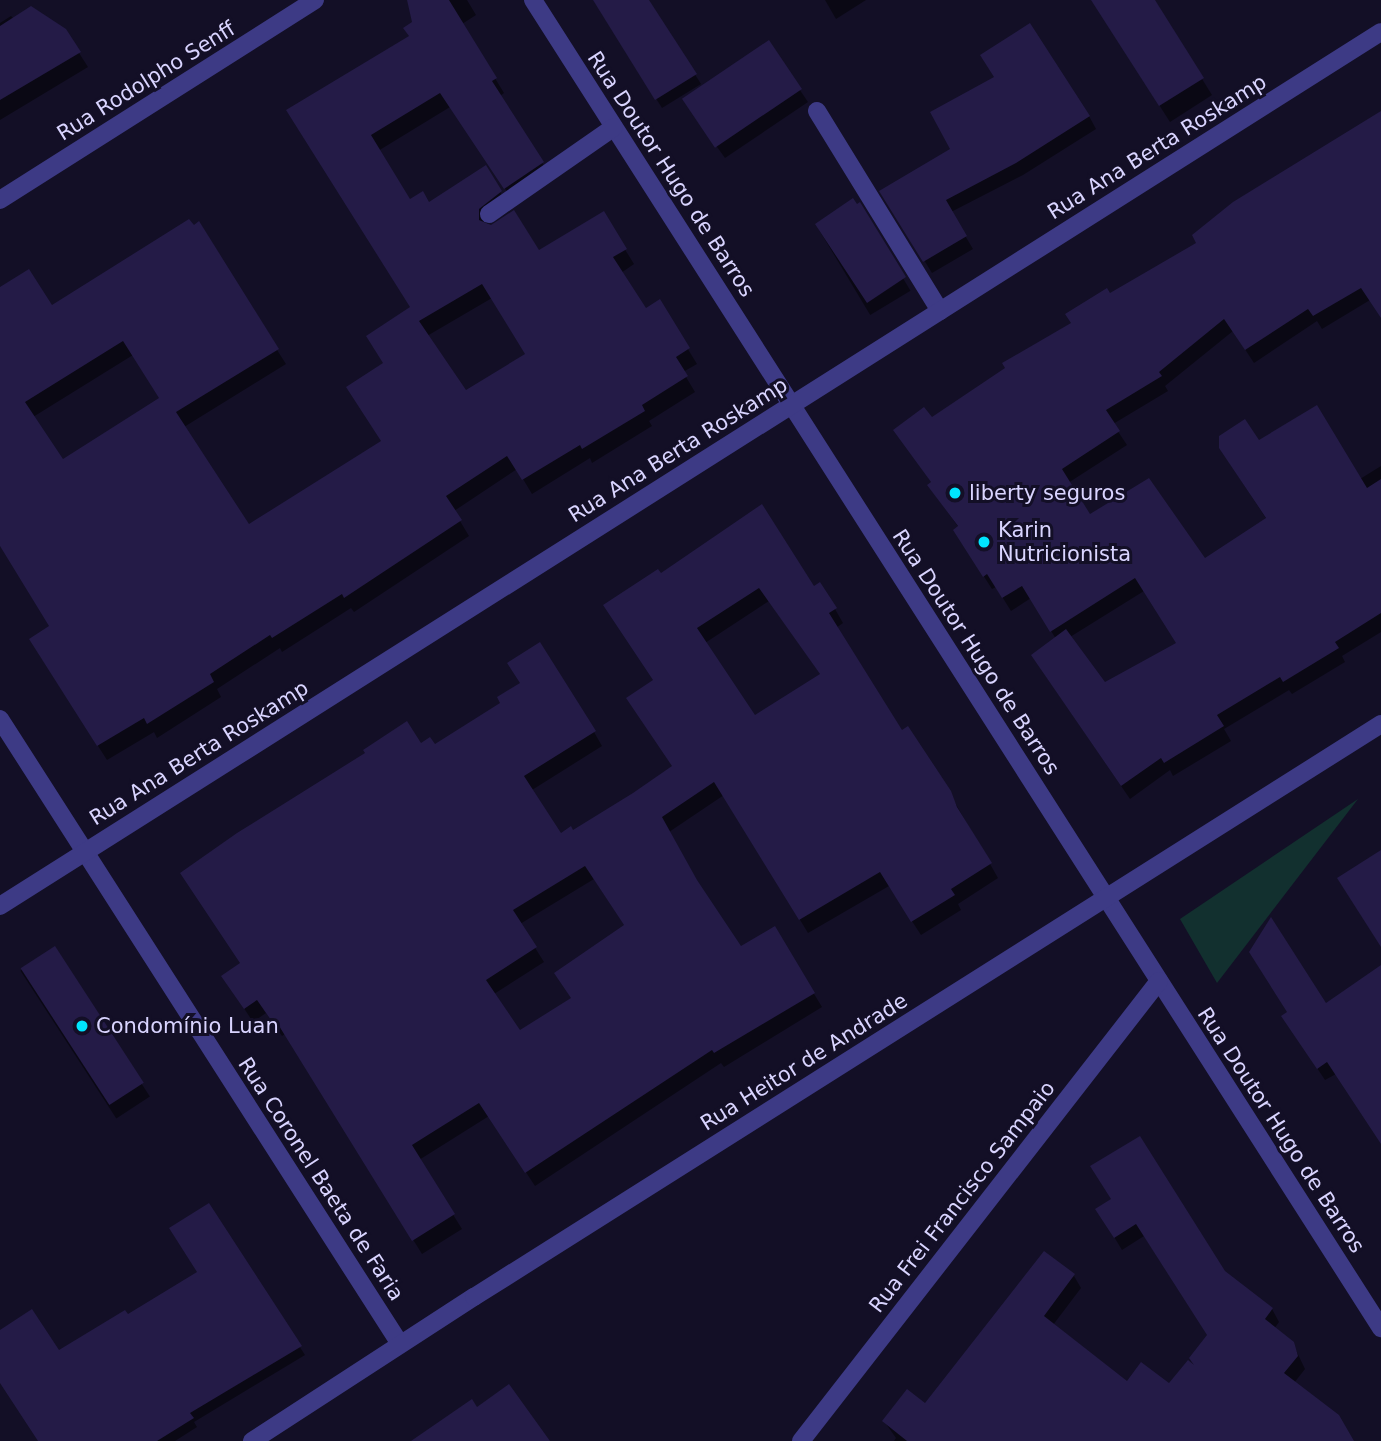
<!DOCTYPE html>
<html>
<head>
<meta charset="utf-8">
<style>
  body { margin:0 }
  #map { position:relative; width:1381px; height:1441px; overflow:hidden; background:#130f26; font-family:"DejaVu Sans",sans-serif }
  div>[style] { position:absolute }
  .green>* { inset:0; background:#12302f }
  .shadow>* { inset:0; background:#0007; transform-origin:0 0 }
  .building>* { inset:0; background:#241b47; transform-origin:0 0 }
  .minor>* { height:18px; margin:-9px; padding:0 9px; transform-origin:9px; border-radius:9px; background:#3d3a85 }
  .dots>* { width:19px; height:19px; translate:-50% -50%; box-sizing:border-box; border:4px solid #130f26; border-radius:50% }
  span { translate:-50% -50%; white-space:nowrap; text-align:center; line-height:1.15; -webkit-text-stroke:6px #130f26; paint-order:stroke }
  .street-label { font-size:21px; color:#d9d4ff }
  .poi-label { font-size:21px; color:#d9d4ff }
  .left { translate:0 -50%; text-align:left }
</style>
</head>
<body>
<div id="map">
  <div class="green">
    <div style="clip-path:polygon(1358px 799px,1217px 983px,1180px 919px)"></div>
  </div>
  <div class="shadow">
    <div style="clip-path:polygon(evenodd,409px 0,467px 0,476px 15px,462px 24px,504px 93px,500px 96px,551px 177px,514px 202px,450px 107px,378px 151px,410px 201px,429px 205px,486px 168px,509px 207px,486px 225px,538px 253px,603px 214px,634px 264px,621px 273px,645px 311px,659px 302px,697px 364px,683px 372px,695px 392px,649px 421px,652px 426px,592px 463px,590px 458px,532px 494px,517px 469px,454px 511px,469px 536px,354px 612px,351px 608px,282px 652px,280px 648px,217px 689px,221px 697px,157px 738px,154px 732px,107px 760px,39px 654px,51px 626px,0 543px,0 289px,51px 307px,277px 350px,286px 364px,184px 427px,248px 526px,383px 442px,385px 364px,412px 308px,297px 125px,411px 37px,414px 23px,409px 0,492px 298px,527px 354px,466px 392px,427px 336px,492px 298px,409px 0,133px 355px,161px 399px,62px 462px,33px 417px,133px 355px)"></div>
    <div style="clip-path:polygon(594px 0,648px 0,701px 84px,662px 108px)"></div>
    <div style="clip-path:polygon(825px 0,866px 0,836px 19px)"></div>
    <div style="clip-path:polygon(1092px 0,1153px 0,1212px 95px,1170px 122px)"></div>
    <div style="clip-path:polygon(11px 16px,14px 19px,65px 31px,88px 67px,0 120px,0 23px)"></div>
    <div style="clip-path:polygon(768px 43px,808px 102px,725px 158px,692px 112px)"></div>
    <div style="clip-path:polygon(996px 78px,1089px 116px,1096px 129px,1023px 175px,951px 212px,973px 249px,932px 273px,882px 191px,952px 150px)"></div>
    <div style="clip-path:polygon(evenodd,1381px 114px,1381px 316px,1370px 300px,1322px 329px,1317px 321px,1254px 363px,1233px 331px,1165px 386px,1168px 391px,1113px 424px,1127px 445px,1068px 483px,1089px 516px,1204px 561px,1267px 520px,1229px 462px,1258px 443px,1360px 479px,1381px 466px,1381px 632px,1342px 656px,1345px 662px,1292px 694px,1289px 690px,1224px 729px,1231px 741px,1173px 776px,1170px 770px,1130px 799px,1041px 669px,1056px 639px,1031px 598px,1011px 611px,996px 587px,992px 589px,963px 544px,959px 528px,929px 486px,932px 483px,895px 430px,932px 420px,1073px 324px,1110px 295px,1199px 244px,1381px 114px,1144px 591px,1178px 644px,1104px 684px,1070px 637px,1144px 591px)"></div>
    <div style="left:859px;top:205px;width:100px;height:47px;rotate:59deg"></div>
    <div style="clip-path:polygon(evenodd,660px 575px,813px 588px,835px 609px,843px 623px,836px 628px,901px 732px,949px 792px,998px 878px,958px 904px,961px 910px,921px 935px,889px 886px,808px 933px,724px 795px,669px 832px,698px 885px,740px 948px,774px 928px,822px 1007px,724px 1067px,721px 1063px,535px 1186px,489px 1116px,419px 1160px,462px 1229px,422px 1254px,285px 1034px,282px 1036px,266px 1013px,253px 1022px,232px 990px,241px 964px,421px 745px,594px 732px,602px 746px,532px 790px,560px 835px,573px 833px,674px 767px,654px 681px,660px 575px,769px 601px,821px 675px,754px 718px,705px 643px,769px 601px,660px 575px,594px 879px,625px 926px,572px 999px,519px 1033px,494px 994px,544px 962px,520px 924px,594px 879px)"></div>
    <div style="left:54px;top:949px;width:176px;height:40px;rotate:57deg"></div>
    <div style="clip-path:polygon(1381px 967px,1381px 1133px,1336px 1074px,1325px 1080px,1283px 1017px,1325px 1005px)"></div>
    <div style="clip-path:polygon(1113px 1200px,1223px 1272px,1272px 1309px,1279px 1322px,1274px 1329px,1293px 1344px,1305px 1369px,1294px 1383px,1352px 1441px,894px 1441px,896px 1438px,884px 1421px,926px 1406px,1074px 1276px,1081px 1288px,1053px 1325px,1127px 1383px,1170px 1386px,1199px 1371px,1209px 1335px,1144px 1236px,1122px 1250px,1105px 1222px)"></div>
    <div style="clip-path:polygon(208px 1205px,305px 1355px,194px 1422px,197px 1427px,175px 1441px,39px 1441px,0 1381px,0 1332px,59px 1353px,127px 1317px,199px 1272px)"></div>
  </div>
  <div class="building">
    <div style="clip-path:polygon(evenodd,407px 0,449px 0,497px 78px,492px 81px,544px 162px,504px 189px,440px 93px,371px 135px,410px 199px,423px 191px,429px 202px,486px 165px,502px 191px,479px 209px,479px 220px,491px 225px,514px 210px,539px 250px,604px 211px,627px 249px,613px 257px,646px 308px,660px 299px,690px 348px,676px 357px,688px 376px,642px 405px,645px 411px,582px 449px,580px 445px,522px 480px,507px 456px,446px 496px,462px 520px,344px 598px,342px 594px,272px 638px,270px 635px,210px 674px,214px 682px,147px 724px,144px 718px,97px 746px,29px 639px,49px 626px,0 546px,0 287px,29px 269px,52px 305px,189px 219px,194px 225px,199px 221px,279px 349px,176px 412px,249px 524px,381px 441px,346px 387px,383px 363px,366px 336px,410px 307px,286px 110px,409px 36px,403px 28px,412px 22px,407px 0,482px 284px,525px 354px,466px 390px,419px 321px,482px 284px,407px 0,123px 341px,159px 398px,63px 459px,25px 402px,123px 341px)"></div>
    <div style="clip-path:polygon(593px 0,649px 0,697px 74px,655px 100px)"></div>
    <div style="clip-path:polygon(1091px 0,1155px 0,1204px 78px,1159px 106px)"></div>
    <div style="clip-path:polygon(31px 6px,66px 29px,81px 52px,0 100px,0 26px)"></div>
    <div style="clip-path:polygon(1030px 23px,1090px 116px,1016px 163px,946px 200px,967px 236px,923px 262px,879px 191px,950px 149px,930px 112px,994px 77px,980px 55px)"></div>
    <div style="left:769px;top:40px;width:59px;height:105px;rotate:56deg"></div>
    <div style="clip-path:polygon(1381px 111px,1381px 318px,1361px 288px,1313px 316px,1308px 309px,1245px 350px,1224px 319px,1159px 372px,1162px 376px,1106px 410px,1120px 431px,1062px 469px,1090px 514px,1149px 478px,1205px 558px,1266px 518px,1219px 448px,1219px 436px,1245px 419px,1259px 440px,1317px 405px,1367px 488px,1381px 479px,1381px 613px,1335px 642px,1339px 648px,1283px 682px,1280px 677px,1217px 715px,1224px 726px,1164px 763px,1161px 758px,1121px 786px,1031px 655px,1066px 629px,1105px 682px,1176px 643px,1135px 578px,1050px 632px,1022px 586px,1002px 598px,987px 574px,983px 577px,953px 530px,958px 526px,927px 485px,931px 482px,893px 430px,924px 407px,932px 417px,1005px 368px,1002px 363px,1071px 323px,1065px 314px,1107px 288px,1110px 293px,1196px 243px,1192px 235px,1233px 202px)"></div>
    <div style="clip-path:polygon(853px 198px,857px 204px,860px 202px,906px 277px,867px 303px,815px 224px)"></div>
    <div style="clip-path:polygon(evenodd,762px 504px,814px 586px,820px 582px,837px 608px,829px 613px,902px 730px,908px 726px,951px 791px,957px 807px,992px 863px,951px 889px,955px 895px,911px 922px,880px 872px,799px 920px,714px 782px,662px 817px,697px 880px,741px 946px,775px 926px,815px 993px,714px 1053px,712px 1050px,525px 1173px,479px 1103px,412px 1145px,455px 1214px,412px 1241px,276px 1021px,273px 1023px,257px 1000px,244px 1009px,221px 976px,240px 963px,180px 873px,237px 833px,365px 753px,363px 750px,407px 721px,421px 743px,430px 737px,435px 744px,500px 703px,497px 697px,520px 683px,507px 663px,540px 642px,596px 731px,524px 776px,561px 833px,571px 826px,573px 830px,633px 793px,672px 766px,626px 698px,653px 680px,603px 605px,658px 569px,661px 573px,762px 504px,759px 588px,820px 674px,755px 715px,697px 628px,759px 588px,762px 504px,585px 866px,624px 925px,554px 973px,571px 998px,520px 1030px,486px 980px,537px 947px,513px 910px,585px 866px)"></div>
    <div style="clip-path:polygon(1381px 850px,1381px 947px,1337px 878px)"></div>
    <div style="clip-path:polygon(1271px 917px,1326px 1003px,1381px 965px,1381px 1144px,1327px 1062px,1317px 1069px,1281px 1016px,1287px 1012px,1249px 952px)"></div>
    <div style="left:55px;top:946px;width:163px;height:41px;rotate:57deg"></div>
    <div style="clip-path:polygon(1140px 1136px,1225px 1271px,1273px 1308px,1265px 1319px,1294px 1342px,1298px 1356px,1284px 1373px,1339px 1415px,1354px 1441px,907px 1441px,882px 1421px,907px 1389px,925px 1403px,1044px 1251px,1075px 1274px,1044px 1316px,1127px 1381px,1141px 1362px,1169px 1383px,1188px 1360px,1194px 1365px,1189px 1358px,1207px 1335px,1136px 1224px,1114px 1238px,1095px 1209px,1111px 1199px,1090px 1166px)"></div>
    <div style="clip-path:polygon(209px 1203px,302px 1346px,190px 1413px,194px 1418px,157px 1441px,38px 1441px,0 1383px,0 1330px,32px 1309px,59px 1350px,125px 1310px,128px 1314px,197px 1272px,169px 1228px)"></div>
    <div style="clip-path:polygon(509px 1384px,550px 1441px,411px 1441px,472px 1399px,477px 1407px)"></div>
  </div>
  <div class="minor">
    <div style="left:533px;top:0;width:1576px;rotate:57.44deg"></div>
    <div style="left:817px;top:111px;width:235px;rotate:58.4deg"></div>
    <div style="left:0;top:200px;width:373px;rotate:-32.4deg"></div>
    <div style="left:489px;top:214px;width:152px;rotate:-34.8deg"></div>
    <div style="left:0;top:719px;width:742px;rotate:57.38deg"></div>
    <div style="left:0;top:906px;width:1634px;rotate:-32.33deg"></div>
    <div style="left:252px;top:1441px;width:265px;rotate:-33deg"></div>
    <div style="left:474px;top:1297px;width:1073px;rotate:-32.28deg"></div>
    <div style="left:801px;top:1441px;width:583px;rotate:-52.11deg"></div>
  </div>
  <div class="dots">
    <div style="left:955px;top:493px;background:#00e5ff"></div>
    <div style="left:984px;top:542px;background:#00e5ff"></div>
    <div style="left:82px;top:1026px;background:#00e5ff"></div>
  </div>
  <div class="street-label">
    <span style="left:146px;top:81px;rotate:-32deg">Rua Rodolpho Senff</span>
    <span style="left:1157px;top:147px;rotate:-32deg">Rua Ana Berta Roskamp</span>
    <span style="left:671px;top:174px;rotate:57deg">Rua Doutor Hugo de Barros</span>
    <span style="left:678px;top:450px;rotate:-32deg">Rua Ana Berta Roskamp</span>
    <span style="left:976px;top:652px;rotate:57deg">Rua Doutor Hugo de Barros</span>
    <span style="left:199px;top:753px;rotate:-32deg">Rua Ana Berta Roskamp</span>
    <span style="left:804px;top:1062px;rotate:-32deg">Rua Heitor de Andrade</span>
    <span style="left:1281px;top:1130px;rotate:57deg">Rua Doutor Hugo de Barros</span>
    <span style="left:321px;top:1179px;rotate:57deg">Rua Coronel Baeta de Faria</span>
    <span style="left:962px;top:1197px;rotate:-52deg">Rua Frei Francisco Sampaio</span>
  </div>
  <div class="poi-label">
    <span class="left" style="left:969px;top:493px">liberty seguros</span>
    <span class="left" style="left:998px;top:542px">Karin<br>Nutricionista</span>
    <span class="left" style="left:96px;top:1026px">Condomínio Luan</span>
  </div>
</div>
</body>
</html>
